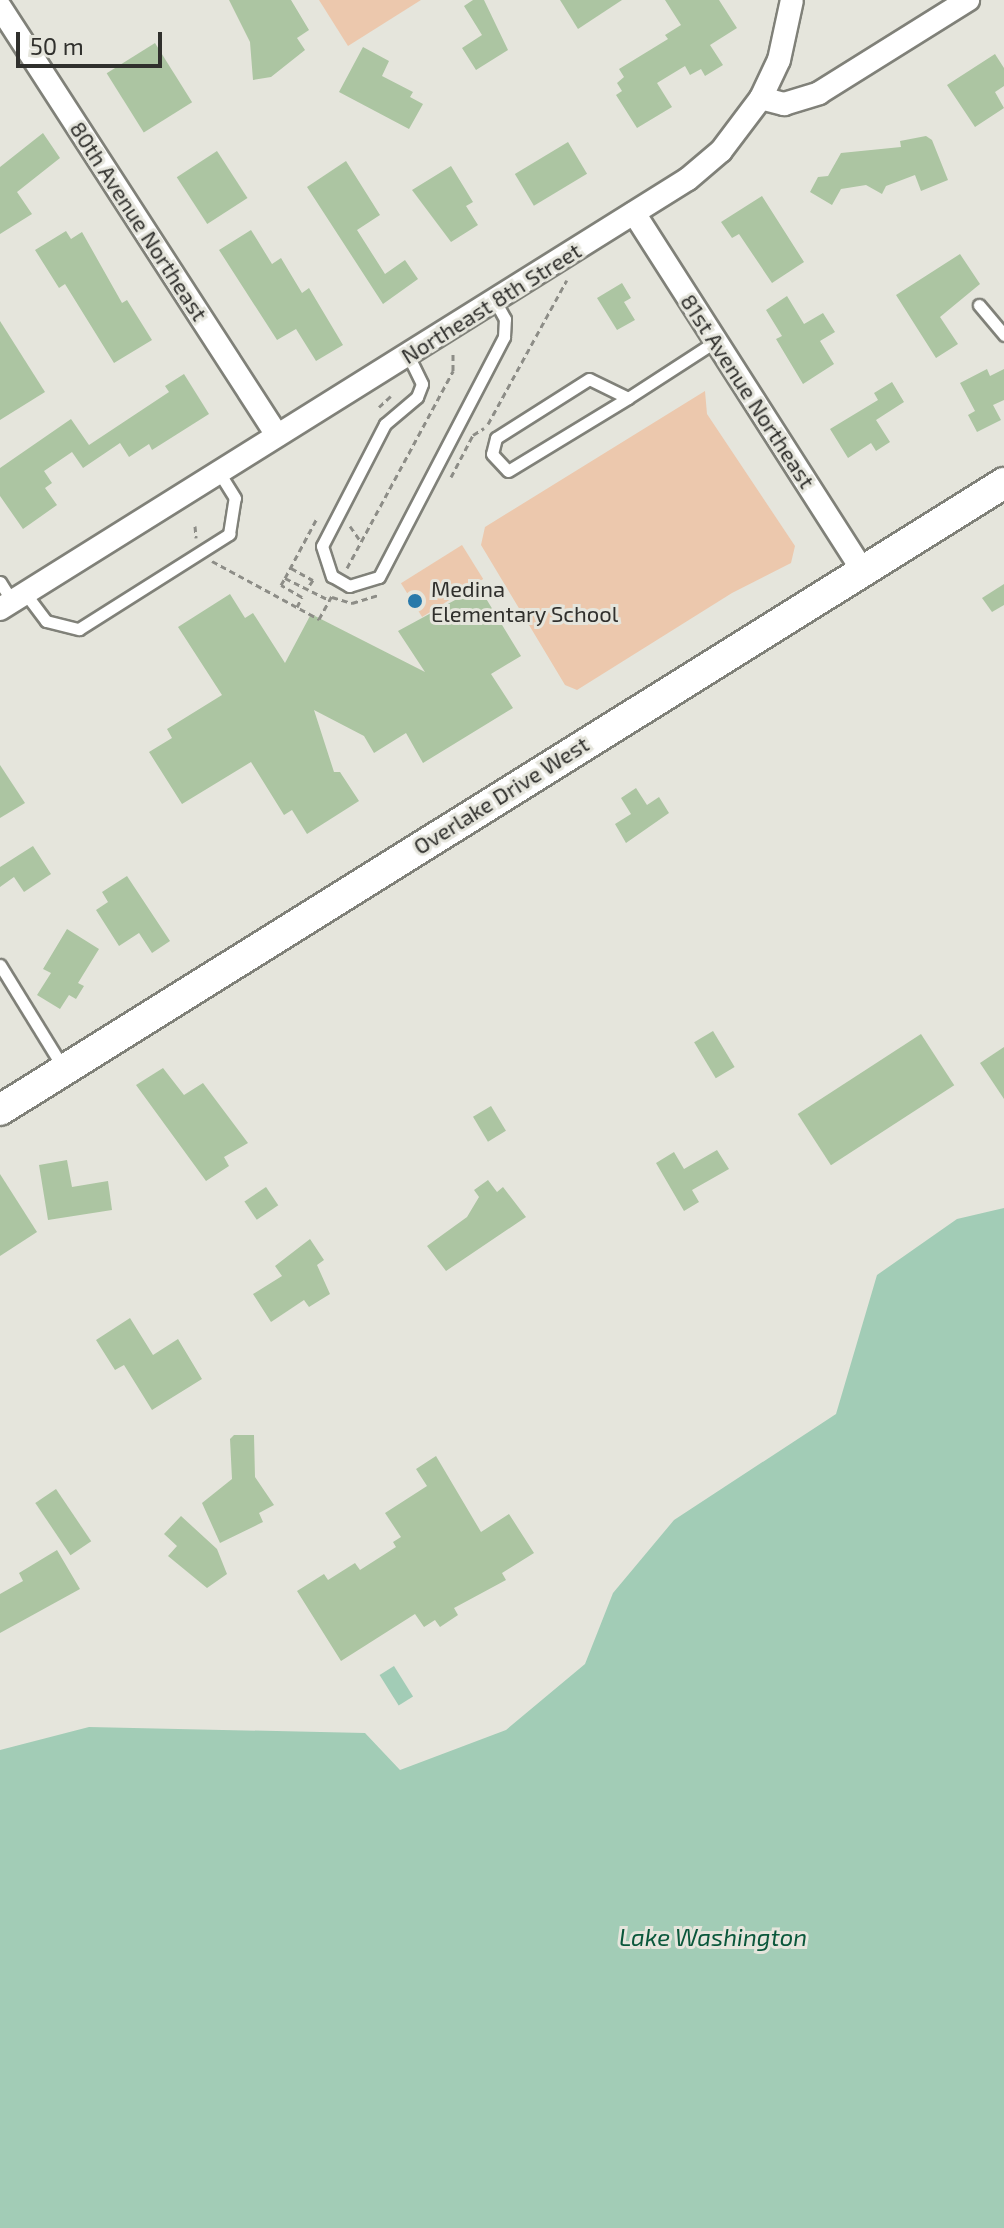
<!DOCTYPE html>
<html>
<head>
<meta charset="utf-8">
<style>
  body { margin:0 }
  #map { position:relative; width:1004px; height:2228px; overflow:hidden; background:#e5e5dc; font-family:"Exo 2",sans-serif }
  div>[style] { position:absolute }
  .green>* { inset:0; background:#ecc8ad; transform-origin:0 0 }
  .water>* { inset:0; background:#a2ccb6; transform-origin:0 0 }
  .building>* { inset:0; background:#acc5a2; transform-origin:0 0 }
  .path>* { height:3px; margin-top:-1.5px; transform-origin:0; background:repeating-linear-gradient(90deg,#8d8d87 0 6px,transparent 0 10px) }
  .roads { filter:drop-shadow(2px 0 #808179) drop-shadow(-2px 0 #808179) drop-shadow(0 2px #808179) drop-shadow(0 -2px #808179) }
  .lane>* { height:11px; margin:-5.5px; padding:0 5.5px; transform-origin:5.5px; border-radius:5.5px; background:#fff }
  .street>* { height:22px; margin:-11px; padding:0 11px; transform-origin:11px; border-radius:11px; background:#fff }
  .secondary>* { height:30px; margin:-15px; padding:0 15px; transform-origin:15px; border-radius:15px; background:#fff }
  .dots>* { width:22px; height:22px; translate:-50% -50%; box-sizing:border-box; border:4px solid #e5e5dc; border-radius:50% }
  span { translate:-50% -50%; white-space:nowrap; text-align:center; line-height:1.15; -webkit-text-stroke:6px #e5e5dc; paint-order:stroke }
  .street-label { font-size:22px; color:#30302d }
  .poi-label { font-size:22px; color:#30302d }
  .left { translate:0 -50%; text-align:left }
  .water-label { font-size:24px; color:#0a573b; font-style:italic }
  .scale { position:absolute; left:16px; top:32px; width:146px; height:36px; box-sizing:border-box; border:4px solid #30302d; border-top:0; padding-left:10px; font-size:24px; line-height:28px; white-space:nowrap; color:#30302d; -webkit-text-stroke:6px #e5e5dc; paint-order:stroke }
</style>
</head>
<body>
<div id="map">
  <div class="green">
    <div style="clip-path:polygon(319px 0,421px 0,348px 46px)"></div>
    <div style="clip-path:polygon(705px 391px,707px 414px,795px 546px,791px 563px,732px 593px,577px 690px,565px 685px,481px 545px,485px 527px)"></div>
    <div style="left:462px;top:545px;width:40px;height:72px;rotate:58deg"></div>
  </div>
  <div class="water">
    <div style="clip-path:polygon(1004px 1208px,1004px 2228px,0 2228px,0 1750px,89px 1727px,365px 1733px,400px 1770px,506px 1730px,585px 1664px,613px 1593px,674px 1520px,836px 1414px,877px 1275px,957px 1219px)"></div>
    <div style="left:394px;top:1666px;width:36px;height:17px;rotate:58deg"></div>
  </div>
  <div class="building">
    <div style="clip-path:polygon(229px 0,291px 0,309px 30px,297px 38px,305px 50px,271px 77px,253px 80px,250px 42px)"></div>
    <div style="clip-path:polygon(473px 0,484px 0,508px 50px,476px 70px,462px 48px,482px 35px,464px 6px)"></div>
    <div style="clip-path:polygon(560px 0,622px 0,578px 29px)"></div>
    <div style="clip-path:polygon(665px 0,719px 0,737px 28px,710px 45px,723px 65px,705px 76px,701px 69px,690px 75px,685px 66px,657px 83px,672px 107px,637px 128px,616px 95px,622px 91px,617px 83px,624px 77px,619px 69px,668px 39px,665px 35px,681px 25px)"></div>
    <div style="left:155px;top:43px;width:70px;height:57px;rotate:58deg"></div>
    <div style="clip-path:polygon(363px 47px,389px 61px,382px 76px,413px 92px,410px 97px,423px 104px,409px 129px,339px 92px)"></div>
    <div style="clip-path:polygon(995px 54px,1004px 68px,1004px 86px,995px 92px,1004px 108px,975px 127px,947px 85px)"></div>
    <div style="clip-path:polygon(43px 133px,60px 158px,17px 192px,32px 214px,0 234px,0 167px)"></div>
    <div style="clip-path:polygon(926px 136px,932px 140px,948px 180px,921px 191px,915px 175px,886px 186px,882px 194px,866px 185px,841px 189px,832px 205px,810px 192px,818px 177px,828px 176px,841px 153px,901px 147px,900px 141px)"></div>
    <div style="left:568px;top:142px;width:37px;height:62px;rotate:59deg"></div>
    <div style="left:217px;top:151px;width:56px;height:48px;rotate:57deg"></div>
    <div style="clip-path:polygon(346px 161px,380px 215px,357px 230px,385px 274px,405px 260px,418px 279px,383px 304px,307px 187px)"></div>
    <div style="clip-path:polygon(451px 166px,473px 202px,466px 206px,478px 225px,451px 242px,412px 190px)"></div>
    <div style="clip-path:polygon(762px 196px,804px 262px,772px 283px,739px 234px,732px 238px,721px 222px)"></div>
    <div style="clip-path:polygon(251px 230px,272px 264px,281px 258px,302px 293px,309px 288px,343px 345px,316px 361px,296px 329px,277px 340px,219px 250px)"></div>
    <div style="clip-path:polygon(66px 231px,71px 239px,82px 232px,122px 303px,127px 300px,152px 340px,114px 363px,65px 284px,59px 288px,35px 250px)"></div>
    <div style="clip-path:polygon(960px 254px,980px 284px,940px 317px,958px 344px,936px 358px,896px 295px)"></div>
    <div style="clip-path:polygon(622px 283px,631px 298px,624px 302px,635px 320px,617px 330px,597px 298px)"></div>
    <div style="clip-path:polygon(787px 296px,804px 324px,823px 313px,835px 332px,820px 341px,834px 364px,803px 384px,776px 339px,782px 336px,766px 310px)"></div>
    <div style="clip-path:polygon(0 321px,45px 392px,0 420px)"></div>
    <div style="clip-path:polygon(987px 369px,990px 376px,1004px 369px,1004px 400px,993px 405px,1001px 420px,977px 432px,968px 415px,975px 411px,960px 383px)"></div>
    <div style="clip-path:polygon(184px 374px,209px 414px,152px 450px,149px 444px,129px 457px,120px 443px,83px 468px,72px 452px,44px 471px,52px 483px,45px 488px,57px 505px,23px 529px,0 496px,0 468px,71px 419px,89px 445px,169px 392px,165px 386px)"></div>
    <div style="clip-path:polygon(892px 382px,904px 402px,876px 420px,890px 442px,876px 451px,871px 443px,848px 458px,830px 429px,878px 400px,874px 393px)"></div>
    <div style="clip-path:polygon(1004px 584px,1004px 605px,992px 612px,982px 598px)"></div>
    <div style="clip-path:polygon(479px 587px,521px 656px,491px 674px,513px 708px,423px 763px,406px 733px,374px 753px,364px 736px,314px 710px,334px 772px,340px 772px,359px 801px,307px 834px,292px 810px,284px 815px,251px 762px,182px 804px,149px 752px,172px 738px,167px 729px,222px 695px,178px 627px,230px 594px,245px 618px,253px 613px,285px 663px,311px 614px,425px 672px,398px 631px)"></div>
    <div style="clip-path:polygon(0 765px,25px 803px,0 818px)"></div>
    <div style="clip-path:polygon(636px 788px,647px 805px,659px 797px,669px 813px,626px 843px,615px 824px,631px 814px,621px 798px)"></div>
    <div style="clip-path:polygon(33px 846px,51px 874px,24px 892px,14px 877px,0 887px,0 867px)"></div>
    <div style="clip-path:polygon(127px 876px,170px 941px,152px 953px,139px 933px,119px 946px,96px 910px,108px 902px,102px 892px)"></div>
    <div style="clip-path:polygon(67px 929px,99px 949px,78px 983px,84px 986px,76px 999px,69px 995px,60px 1009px,37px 995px,51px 973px,43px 969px)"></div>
    <div style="left:713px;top:1031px;width:42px;height:22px;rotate:59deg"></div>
    <div style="left:921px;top:1034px;width:61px;height:147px;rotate:57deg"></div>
    <div style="clip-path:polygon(1004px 1047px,1004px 1099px,980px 1063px)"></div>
    <div style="clip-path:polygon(163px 1068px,184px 1095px,203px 1083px,248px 1143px,224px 1157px,229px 1166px,206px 1181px,136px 1085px)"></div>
    <div style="left:491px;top:1106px;width:29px;height:21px;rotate:59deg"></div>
    <div style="clip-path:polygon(717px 1150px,729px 1169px,692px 1190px,699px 1202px,684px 1211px,656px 1163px,674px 1152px,684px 1169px)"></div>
    <div style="clip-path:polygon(67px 1160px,72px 1187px,108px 1181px,112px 1210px,48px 1220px,39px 1165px)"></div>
    <div style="clip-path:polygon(0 1174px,37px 1232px,0 1256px)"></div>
    <div style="clip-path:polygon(488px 1180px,497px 1192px,503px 1187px,526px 1217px,446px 1271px,427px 1246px,467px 1217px,479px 1197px,474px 1190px)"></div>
    <div style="left:266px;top:1187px;width:22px;height:26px;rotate:56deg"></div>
    <div style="clip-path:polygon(310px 1239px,324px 1260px,317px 1265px,330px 1294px,309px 1307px,304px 1300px,271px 1322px,253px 1294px,282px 1276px,275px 1266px)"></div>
    <div style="clip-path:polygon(130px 1318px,153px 1355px,178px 1339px,202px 1379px,152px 1410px,124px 1365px,115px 1370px,96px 1340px)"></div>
    <div style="clip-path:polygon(234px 1435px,254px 1435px,255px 1477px,274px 1505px,259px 1513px,263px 1522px,220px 1543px,202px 1503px,232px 1479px,230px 1439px)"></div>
    <div style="clip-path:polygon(436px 1456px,481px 1532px,509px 1514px,534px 1553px,502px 1573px,506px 1580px,454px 1608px,458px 1615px,440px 1627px,435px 1620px,424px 1627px,415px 1614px,341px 1661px,297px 1591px,324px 1574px,328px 1580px,355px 1563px,360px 1570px,396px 1547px,393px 1542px,401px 1537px,385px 1513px,427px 1486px,416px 1469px)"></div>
    <div style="left:56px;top:1489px;width:63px;height:25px;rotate:56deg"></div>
    <div style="clip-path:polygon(181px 1516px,217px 1549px,227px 1574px,207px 1588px,168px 1556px,177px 1546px,164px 1534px)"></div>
    <div style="clip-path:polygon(57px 1550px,80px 1589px,0 1633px,0 1594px,23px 1581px,19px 1573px)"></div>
  </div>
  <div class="path">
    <div style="left:379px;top:407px;width:16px;rotate:-43deg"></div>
    <div style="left:488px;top:424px;width:164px;rotate:-61.3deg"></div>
    <div style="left:451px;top:477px;width:47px;rotate:-62.4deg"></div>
    <div style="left:473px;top:435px;width:13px;rotate:-32deg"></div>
    <div style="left:195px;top:526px;width:12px;rotate:85deg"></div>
    <div style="left:350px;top:526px;width:19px;rotate:55deg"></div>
    <div style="left:212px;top:561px;width:122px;rotate:28.5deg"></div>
    <div style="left:319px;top:619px;width:26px;rotate:-61deg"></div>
    <div style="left:291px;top:568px;width:25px;rotate:29deg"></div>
    <div style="left:313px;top:580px;width:11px;rotate:124deg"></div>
    <div style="left:347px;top:568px;width:224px;rotate:-61.7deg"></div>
    <div style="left:453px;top:371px;width:19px;rotate:-90deg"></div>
    <div style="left:285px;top:578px;width:68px;rotate:-61.9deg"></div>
    <div style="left:332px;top:597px;width:21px;rotate:17deg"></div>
    <div style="left:352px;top:603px;width:28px;rotate:-17deg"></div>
    <div style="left:297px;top:607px;width:11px;rotate:-63deg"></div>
    <div style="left:302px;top:597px;width:24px;rotate:-150deg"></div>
    <div style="left:281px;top:585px;width:8px;rotate:-60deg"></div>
    <div style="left:285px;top:578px;width:49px;rotate:26.6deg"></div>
  </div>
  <div class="roads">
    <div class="lane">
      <div style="left:979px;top:305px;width:39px;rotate:50deg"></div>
      <div style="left:408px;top:355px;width:32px;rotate:64deg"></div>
      <div style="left:422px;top:384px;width:14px;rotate:111deg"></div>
      <div style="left:417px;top:397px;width:42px;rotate:139.8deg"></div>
      <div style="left:385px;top:424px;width:137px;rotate:117.3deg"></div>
      <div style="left:322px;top:546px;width:32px;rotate:72deg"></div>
      <div style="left:332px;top:576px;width:20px;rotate:30deg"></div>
      <div style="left:349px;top:586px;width:31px;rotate:-17deg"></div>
      <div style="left:379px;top:577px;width:271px;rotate:-62.5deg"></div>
      <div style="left:504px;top:337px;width:18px;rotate:-87deg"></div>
      <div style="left:505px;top:319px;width:21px;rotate:-119deg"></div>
      <div style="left:628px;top:398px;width:43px;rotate:-154deg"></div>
      <div style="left:589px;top:379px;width:110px;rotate:147.6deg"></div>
      <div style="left:496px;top:438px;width:16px;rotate:104deg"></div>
      <div style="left:492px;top:454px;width:23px;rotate:47deg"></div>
      <div style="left:508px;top:471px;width:140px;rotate:-31.3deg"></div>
      <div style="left:628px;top:398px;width:105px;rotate:-32.9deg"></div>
      <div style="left:0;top:582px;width:22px;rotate:58deg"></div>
      <div style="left:25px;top:593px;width:35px;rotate:53deg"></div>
      <div style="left:46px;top:621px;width:34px;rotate:14deg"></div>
      <div style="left:79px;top:629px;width:178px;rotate:-32.3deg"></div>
      <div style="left:229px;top:534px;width:36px;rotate:-81deg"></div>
      <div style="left:235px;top:498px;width:31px;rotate:-122deg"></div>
      <div style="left:0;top:965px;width:122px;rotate:58.4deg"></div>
    </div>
    <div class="street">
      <div style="left:0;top:7px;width:510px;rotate:57.09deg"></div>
      <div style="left:761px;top:98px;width:24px;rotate:15deg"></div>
      <div style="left:784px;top:104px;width:37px;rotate:-17deg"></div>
      <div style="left:819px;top:93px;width:176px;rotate:-32deg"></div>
      <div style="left:634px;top:213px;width:423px;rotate:57.4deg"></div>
      <div style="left:0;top:609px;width:811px;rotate:-32.01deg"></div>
      <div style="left:688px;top:179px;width:43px;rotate:-40.3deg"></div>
      <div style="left:721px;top:151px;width:66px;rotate:-53deg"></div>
      <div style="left:761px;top:98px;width:42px;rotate:-64.7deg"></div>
      <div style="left:779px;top:60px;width:61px;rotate:-77.8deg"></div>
    </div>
    <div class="secondary">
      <div style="left:0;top:1110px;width:1184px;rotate:-31.98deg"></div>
    </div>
  </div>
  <div class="dots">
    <div style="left:415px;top:601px;background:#2879aa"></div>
  </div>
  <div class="street-label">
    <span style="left:139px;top:221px;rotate:57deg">80th Avenue Northeast</span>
    <span style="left:491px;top:303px;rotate:-32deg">Northeast 8th Street</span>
    <span style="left:748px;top:391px;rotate:57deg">81st Avenue Northeast</span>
    <span style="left:501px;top:795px;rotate:-32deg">Overlake Drive West</span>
  </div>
  <div class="poi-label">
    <span class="left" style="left:431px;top:601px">Medina<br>Elementary School</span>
  </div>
  <div class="water-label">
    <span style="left:713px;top:1937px">Lake Washington</span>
  </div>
  <div class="scale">50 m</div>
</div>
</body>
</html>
